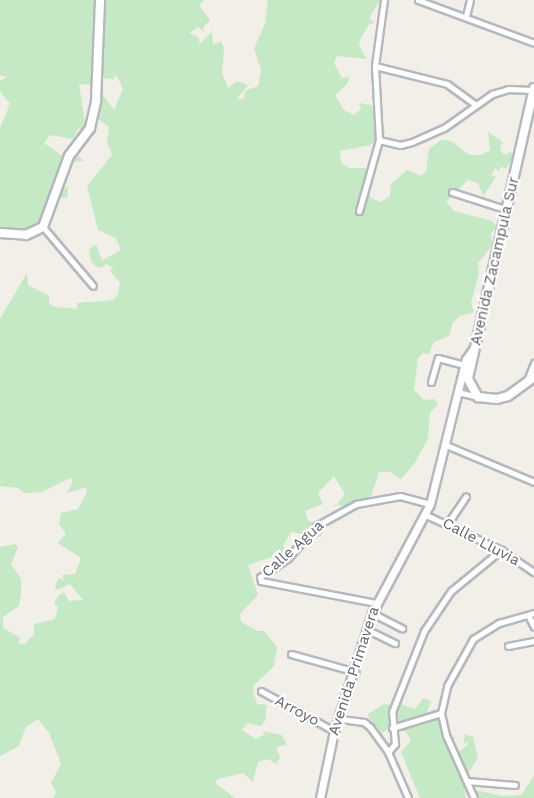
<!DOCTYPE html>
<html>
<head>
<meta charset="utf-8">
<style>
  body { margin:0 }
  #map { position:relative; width:534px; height:798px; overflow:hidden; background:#f1efe8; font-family:"Work Sans",sans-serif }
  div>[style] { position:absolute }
  .green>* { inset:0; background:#c5e8c5 }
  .roads { filter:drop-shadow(2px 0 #b5b8bc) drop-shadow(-2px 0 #b5b8bc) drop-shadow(0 2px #b5b8bc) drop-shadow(0 -2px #b5b8bc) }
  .minor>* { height:5px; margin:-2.5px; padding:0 2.5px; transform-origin:2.5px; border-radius:2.5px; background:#fff }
  .tertiary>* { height:7px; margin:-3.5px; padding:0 3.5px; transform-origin:3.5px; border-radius:3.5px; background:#fff }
  .secondary>* { height:8px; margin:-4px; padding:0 4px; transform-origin:4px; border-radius:4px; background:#fff }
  span { translate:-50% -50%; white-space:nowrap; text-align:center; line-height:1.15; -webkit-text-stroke:4.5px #fff; paint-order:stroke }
  .street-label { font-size:15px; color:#5f6368 }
</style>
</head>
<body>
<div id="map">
  <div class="green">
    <div style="clip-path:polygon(0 0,204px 0,199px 5px,210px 20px,203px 28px,204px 32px,198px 27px,189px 33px,198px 37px,200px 44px,212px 31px,213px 45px,221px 41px,224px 48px,222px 73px,228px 88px,237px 81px,248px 85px,237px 99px,244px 99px,245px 91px,258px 86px,261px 70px,254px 48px,265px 24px,268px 0,380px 0,369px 18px,375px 23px,369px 24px,361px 38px,359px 45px,367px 59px,337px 56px,334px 63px,342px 78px,349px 77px,348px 83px,335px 95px,344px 110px,354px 115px,361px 109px,359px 103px,372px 105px,373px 113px,384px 125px,385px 133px,370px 145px,340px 151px,341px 163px,350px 168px,370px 168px,365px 187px,371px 198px,381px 202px,390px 196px,391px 184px,407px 170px,421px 176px,426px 172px,429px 149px,441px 140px,451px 141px,469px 155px,482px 155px,490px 150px,488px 132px,503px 142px,500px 146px,502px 153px,507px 155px,509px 151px,515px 156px,506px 168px,501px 167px,499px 171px,495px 168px,491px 175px,496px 177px,483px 196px,478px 183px,468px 180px,446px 202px,454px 211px,492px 221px,497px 227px,491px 233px,492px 246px,478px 263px,479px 273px,471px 303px,474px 312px,460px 316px,453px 322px,449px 336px,434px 342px,429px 354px,423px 353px,418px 358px,414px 390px,424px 400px,434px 399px,438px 405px,430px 412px,428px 439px,414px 464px,401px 479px,390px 472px,379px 472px,369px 502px,355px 505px,330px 506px,337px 505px,345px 494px,334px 476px,318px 493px,323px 504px,305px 511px,308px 520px,324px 530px,321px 537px,291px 532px,283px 546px,287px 552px,248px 565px,258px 595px,240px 614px,241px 622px,257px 631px,264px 631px,277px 647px,274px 666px,254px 685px,253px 692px,257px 704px,267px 705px,265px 721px,261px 726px,248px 723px,242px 730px,256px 739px,265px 734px,262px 731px,282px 735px,287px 745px,276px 747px,280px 758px,276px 764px,268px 759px,258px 762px,253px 782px,243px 773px,218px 779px,215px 783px,235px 798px,53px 798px,56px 792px,51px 783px,61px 764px,49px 733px,38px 719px,26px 727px,19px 746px,0 756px,0 547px,15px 544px,18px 547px,11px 564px,21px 579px,21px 594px,19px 606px,3px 617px,3px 628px,20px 638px,18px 643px,25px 644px,34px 634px,34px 624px,55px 619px,58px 607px,54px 603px,59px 595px,64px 592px,69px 601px,83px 600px,70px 584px,57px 590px,55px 586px,59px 578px,64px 581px,62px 575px,75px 574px,81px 558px,58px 543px,66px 534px,59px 524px,61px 513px,78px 509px,87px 493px,86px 487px,67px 493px,73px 481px,70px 478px,42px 492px,25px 493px,18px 488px,0 486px,0 319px,27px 273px,28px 285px,49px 296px,49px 304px,55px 307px,77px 309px,77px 303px,113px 300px,118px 294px,120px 283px,110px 271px,113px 268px,106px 264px,102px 268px,95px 266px,91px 261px,89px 249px,96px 244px,102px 261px,121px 250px,116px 238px,98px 230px,87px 186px,112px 155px,107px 142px,109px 127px,98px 119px,96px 111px,102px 94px,114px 110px,123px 89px,116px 74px,114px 79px,102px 78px,95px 85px,79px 84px,86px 129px,78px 129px,73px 139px,50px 135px,44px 143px,70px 161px,79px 156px,84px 161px,72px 162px,63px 170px,58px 189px,68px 187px,67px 198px,56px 197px,29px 240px,0 235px,0 128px,10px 104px,0 91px,0 81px,7px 77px,0 75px)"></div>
    <div style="clip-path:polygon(398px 692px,403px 705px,415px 709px,423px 698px,431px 701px,427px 713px,434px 709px,440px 712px,441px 729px,455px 738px,448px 744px,455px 755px,468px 745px,467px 741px,463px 746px,465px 734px,473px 737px,478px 758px,463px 781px,466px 798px,420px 798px,401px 752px,411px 741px,406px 732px,392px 726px,382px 733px,367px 715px,384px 704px,392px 705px,394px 694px)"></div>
    <div style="clip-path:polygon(534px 776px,534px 798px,480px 798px,475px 790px,502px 796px,521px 795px)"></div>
  </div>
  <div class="roads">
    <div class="minor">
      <div style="left:384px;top:0;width:67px;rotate:97.8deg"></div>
      <div style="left:375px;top:66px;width:74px;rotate:86.9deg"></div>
      <div style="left:379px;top:140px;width:22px;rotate:13deg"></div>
      <div style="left:400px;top:145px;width:12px;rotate:-14deg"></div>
      <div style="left:412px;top:142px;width:35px;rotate:-24deg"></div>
      <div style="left:444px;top:128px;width:59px;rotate:-35.3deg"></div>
      <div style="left:492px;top:94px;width:17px;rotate:-17deg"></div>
      <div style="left:508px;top:89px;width:26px;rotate:2deg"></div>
      <div style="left:418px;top:0;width:124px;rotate:20.3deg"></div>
      <div style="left:466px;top:16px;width:16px;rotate:-76deg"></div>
      <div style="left:375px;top:66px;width:74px;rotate:14deg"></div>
      <div style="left:447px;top:84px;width:34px;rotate:36deg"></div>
      <div style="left:452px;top:192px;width:59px;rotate:17.8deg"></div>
      <div style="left:359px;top:211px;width:74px;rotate:-74.3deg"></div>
      <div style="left:43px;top:227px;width:77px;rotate:49.7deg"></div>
      <div style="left:431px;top:382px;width:25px;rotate:-74deg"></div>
      <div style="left:438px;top:358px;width:27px;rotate:15deg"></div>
      <div style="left:526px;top:383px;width:22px;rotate:-68deg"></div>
      <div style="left:458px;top:392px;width:21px;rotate:14deg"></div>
      <div style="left:446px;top:445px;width:95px;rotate:22.8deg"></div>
      <div style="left:426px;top:515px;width:83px;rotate:25deg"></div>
      <div style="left:501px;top:550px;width:40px;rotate:34deg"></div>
      <div style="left:448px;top:523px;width:32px;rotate:-56deg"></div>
      <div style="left:376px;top:603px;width:117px;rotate:-169.2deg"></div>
      <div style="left:261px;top:581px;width:4px;rotate:-104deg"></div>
      <div style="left:260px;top:577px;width:34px;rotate:-34deg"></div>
      <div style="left:288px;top:558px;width:43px;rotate:-48.8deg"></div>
      <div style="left:316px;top:526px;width:46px;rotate:-28.8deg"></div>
      <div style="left:356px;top:504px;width:45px;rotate:-10.3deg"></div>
      <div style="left:400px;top:496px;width:31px;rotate:15deg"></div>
      <div style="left:372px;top:613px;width:34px;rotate:27deg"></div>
      <div style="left:528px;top:615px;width:13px;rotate:63deg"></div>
      <div style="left:368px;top:630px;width:30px;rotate:26deg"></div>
      <div style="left:508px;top:646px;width:26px;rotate:-11deg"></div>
      <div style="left:291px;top:654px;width:67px;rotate:15.5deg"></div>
      <div style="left:261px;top:691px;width:83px;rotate:28.7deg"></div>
      <div style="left:340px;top:719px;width:24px;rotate:7deg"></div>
      <div style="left:364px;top:722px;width:8px;rotate:40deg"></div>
      <div style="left:370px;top:727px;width:31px;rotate:54deg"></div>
      <div style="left:388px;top:752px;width:50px;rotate:66.5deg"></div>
      <div style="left:392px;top:728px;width:51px;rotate:-17deg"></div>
      <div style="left:388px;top:752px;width:11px;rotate:-49deg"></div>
      <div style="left:395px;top:744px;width:32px;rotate:-95deg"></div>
      <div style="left:392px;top:712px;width:87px;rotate:-68.4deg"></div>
      <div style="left:424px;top:631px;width:48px;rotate:-56deg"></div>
      <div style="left:451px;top:591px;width:65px;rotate:-39.4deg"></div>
      <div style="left:467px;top:781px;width:48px;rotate:4.8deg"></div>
      <div style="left:474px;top:798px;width:69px;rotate:-114deg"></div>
      <div style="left:446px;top:735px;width:23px;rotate:-103deg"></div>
      <div style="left:441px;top:713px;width:28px;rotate:-77deg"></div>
      <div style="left:447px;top:686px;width:54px;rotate:-61deg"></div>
      <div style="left:473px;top:639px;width:31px;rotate:-32deg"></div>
      <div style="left:499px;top:623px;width:36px;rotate:-16deg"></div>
    </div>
    <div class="tertiary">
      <div style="left:320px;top:798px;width:68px;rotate:-78.2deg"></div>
      <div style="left:334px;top:731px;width:124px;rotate:-72.1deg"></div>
      <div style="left:372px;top:613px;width:123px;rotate:-62deg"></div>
      <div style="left:430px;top:504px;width:149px;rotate:-76.1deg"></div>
      <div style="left:466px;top:359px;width:14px;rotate:-54deg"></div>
    </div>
    <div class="secondary">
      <div style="left:534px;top:88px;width:298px;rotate:102.8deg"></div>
      <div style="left:468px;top:379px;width:21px;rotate:61deg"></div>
      <div style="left:478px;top:397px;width:19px;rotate:6deg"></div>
      <div style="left:497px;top:399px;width:11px;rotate:-15deg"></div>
      <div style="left:508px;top:396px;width:32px;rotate:-36deg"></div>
      <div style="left:0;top:233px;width:26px;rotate:4deg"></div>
      <div style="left:26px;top:235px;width:19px;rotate:-25deg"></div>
      <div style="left:43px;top:227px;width:76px;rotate:-69.9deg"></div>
      <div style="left:69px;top:156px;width:35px;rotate:-53deg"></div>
      <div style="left:90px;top:128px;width:28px;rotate:-77deg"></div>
      <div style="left:96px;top:101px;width:101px;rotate:-87.7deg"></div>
    </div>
  </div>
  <div class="street-label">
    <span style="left:495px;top:261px;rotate:-77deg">Avenida Zacampula Sur</span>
    <span style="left:481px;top:542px;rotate:28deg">Calle Lluvia</span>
    <span style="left:293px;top:549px;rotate:-42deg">Calle Agua</span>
    <span style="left:354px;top:671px;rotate:-72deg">Avenida Primavera</span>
    <span style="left:297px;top:711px;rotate:28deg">Arroyo</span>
  </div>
</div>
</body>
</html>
